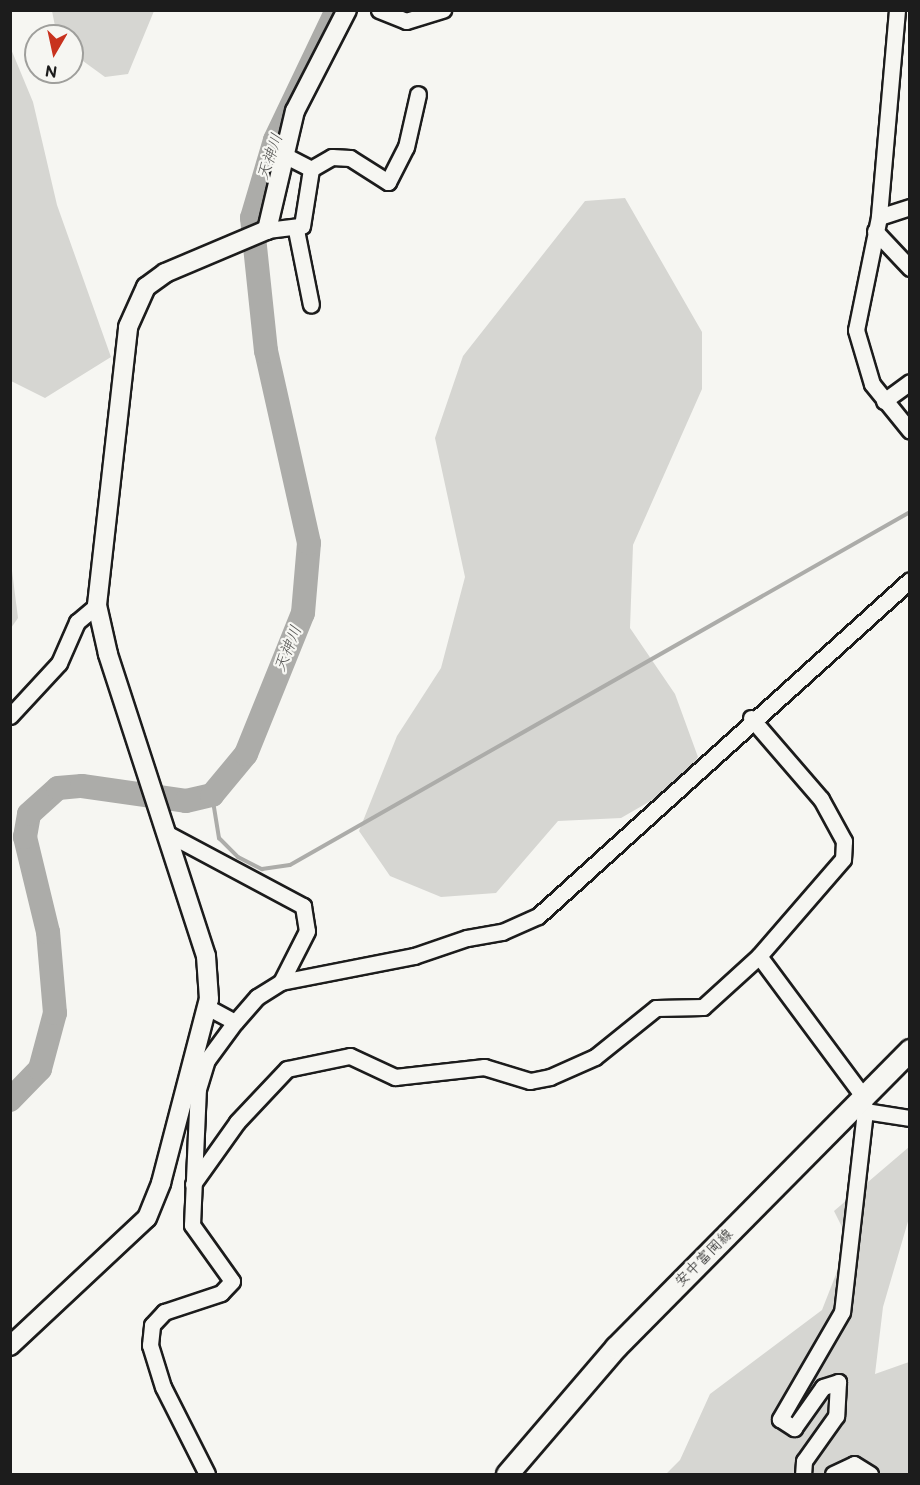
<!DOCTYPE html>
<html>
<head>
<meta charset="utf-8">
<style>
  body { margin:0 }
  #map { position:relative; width:920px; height:1485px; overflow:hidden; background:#f6f6f2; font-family:"Balsamiq Sans","Klee One",sans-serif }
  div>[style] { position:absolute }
  .green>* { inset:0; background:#d6d6d2 }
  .stream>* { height:4px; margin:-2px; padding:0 2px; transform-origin:2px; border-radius:2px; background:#acaca9 }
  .river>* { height:24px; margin:-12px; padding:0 12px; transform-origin:12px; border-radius:12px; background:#acaca9 }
  .roads { filter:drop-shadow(2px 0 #1c1c1c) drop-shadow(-2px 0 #1c1c1c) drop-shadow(0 2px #1c1c1c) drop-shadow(0 -2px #1c1c1c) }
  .minor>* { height:15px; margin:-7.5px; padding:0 7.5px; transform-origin:7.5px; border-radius:7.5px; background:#f6f6f2 }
  .tertiary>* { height:18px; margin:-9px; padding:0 9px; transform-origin:9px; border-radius:9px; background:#f6f6f2 }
  .secondary>* { height:21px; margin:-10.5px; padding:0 10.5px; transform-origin:10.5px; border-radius:10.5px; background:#f6f6f2 }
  span { translate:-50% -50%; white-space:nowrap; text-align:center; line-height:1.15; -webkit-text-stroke:4.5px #f6f6f2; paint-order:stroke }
  .street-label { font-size:15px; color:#1c1c1c }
  .water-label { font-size:16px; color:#565654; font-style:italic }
  .frame { position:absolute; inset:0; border:12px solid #1c1c1c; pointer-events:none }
  .north { position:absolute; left:24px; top:24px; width:60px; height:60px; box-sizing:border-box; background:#f6f6f2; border:2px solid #9f9f9c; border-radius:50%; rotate:189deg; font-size:16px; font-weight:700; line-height:24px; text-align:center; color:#1c1c1c }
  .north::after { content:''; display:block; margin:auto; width:21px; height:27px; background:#c8321e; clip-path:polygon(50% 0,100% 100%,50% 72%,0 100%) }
</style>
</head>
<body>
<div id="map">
  <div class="green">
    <div style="clip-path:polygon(52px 11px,52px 10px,154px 11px,128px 74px,105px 77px,72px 53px,72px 36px,57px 36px)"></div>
    <div style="clip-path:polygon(11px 49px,33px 102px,57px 205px,111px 357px,45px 398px,11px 381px)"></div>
    <div style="clip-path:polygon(625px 198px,702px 332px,702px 389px,633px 545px,630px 628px,675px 694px,698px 757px,680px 784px,621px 818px,558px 821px,496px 893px,441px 897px,390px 876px,359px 831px,397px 736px,441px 668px,465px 577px,435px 438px,463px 356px,585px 201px)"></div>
    <div style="clip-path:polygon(11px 563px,18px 618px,11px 628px)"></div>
    <div style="clip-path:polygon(909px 1147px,909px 1218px,883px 1307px,875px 1374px,909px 1362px,909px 1474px,666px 1474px,680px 1460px,710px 1394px,822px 1310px,849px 1241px,834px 1211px)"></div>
  </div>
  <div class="stream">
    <div style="left:212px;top:795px;width:44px;rotate:80.8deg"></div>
    <div style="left:219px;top:838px;width:27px;rotate:45deg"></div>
    <div style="left:238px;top:857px;width:27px;rotate:27deg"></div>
    <div style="left:262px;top:869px;width:28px;rotate:-8deg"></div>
    <div style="left:290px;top:865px;width:713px;rotate:-29.66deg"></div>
  </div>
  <div class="river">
    <div style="left:10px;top:1100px;width:43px;rotate:-45.9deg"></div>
    <div style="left:40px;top:1069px;width:58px;rotate:-75deg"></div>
    <div style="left:55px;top:1013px;width:81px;rotate:-94.9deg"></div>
    <div style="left:48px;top:932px;width:98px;rotate:-103.6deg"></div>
    <div style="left:25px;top:837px;width:23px;rotate:-80deg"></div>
    <div style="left:29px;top:814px;width:39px;rotate:-42deg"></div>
    <div style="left:58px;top:788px;width:24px;rotate:-5deg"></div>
    <div style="left:82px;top:786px;width:105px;rotate:8.2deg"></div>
    <div style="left:186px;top:801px;width:27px;rotate:-13deg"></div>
    <div style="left:212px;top:795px;width:53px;rotate:-50.3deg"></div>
    <div style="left:246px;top:754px;width:152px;rotate:-68deg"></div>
    <div style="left:303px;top:613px;width:70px;rotate:-85.1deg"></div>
    <div style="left:309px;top:543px;width:197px;rotate:-102.6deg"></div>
    <div style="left:266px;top:351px;width:134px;rotate:-96deg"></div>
    <div style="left:252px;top:218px;width:81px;rotate:-73.6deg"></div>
    <div style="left:275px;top:140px;width:144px;rotate:-64.5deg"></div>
  </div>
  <div class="roads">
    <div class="minor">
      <div style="left:379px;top:10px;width:29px;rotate:22deg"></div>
      <div style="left:406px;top:21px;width:39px;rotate:-17deg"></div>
      <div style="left:897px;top:10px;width:208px;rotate:95deg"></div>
      <div style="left:879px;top:217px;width:115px;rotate:101.5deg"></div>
      <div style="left:856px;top:330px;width:56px;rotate:73.5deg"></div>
      <div style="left:872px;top:384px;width:60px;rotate:51deg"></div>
      <div style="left:284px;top:155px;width:30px;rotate:27deg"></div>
      <div style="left:311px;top:169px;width:24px;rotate:-30deg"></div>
      <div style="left:332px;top:157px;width:18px;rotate:3deg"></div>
      <div style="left:350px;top:158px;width:45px;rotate:32.3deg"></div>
      <div style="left:388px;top:182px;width:39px;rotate:-63deg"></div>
      <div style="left:406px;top:147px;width:54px;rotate:-77.2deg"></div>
      <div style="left:879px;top:217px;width:33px;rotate:-18deg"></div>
      <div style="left:267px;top:230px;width:35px;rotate:-7deg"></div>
      <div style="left:302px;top:226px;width:58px;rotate:-81deg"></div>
      <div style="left:296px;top:230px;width:76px;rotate:78.7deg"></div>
      <div style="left:875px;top:231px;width:51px;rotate:46.6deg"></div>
      <div style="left:884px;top:401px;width:32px;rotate:-36deg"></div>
      <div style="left:10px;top:716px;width:72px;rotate:-47.2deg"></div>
      <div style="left:59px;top:663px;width:45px;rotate:-66.3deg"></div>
      <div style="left:77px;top:622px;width:26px;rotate:-40deg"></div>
      <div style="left:751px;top:718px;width:107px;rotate:49.2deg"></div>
      <div style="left:821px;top:799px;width:48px;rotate:61.3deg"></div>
      <div style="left:844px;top:841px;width:18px;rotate:93deg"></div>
      <div style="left:843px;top:859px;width:128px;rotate:130.9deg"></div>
      <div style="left:759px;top:956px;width:174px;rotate:53.4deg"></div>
      <div style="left:863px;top:1096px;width:15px;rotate:82deg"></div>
      <div style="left:865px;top:1111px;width:202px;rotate:96.5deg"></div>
      <div style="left:842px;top:1312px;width:124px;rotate:120.1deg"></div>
      <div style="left:780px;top:1419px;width:17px;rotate:33deg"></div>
      <div style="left:794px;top:1428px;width:50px;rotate:-54.7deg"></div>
      <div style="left:823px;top:1387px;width:16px;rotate:-18deg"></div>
      <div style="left:838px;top:1382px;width:34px;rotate:93deg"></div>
      <div style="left:836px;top:1416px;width:55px;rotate:125.4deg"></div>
      <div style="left:804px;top:1461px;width:13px;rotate:94deg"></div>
      <div style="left:170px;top:835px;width:151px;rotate:28.1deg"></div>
      <div style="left:303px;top:906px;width:25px;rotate:81deg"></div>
      <div style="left:307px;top:931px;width:57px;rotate:117deg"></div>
      <div style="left:281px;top:982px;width:28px;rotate:148deg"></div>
      <div style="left:257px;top:997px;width:33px;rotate:131deg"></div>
      <div style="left:235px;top:1022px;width:32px;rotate:-152deg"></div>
      <div style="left:281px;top:982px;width:136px;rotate:-11.1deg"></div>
      <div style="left:414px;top:956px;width:56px;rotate:-18.8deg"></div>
      <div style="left:467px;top:938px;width:36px;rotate:-10deg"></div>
      <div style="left:502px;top:932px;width:39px;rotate:-24deg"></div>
      <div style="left:538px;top:916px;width:501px;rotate:-42.09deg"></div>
      <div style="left:865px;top:1111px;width:46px;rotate:8.8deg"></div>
      <div style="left:193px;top:1184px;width:76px;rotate:-54.6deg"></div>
      <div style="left:237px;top:1122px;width:73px;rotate:-46.7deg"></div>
      <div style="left:287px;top:1069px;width:64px;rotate:-11.7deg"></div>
      <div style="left:350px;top:1056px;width:50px;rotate:25deg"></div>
      <div style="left:395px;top:1077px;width:90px;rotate:-6.4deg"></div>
      <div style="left:484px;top:1067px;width:48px;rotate:16.9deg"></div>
      <div style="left:530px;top:1081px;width:20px;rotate:-11deg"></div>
      <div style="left:550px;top:1077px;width:49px;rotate:-24deg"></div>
      <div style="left:595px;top:1057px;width:78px;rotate:-38.8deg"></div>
      <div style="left:656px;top:1008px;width:47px;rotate:-1.2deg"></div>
      <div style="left:703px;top:1007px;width:76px;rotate:-42.3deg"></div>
      <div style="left:207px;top:1474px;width:97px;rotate:-116.8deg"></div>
      <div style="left:163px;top:1387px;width:44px;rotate:-107.2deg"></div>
      <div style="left:150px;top:1345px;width:20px;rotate:-84deg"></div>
      <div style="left:152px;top:1325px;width:18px;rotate:-47deg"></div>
      <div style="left:164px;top:1312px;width:60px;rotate:-18.4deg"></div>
      <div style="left:221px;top:1293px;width:16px;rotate:-47deg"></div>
      <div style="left:232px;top:1281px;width:69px;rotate:-125.5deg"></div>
      <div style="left:192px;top:1225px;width:136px;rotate:-87.5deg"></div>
      <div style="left:198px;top:1089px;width:30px;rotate:-73deg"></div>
      <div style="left:207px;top:1060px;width:47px;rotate:-53.6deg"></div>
      <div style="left:833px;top:1474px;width:23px;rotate:-25deg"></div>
      <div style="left:854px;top:1464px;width:19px;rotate:32deg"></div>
    </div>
    <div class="tertiary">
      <div style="left:10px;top:1346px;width:187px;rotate:-43.1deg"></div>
      <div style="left:147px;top:1218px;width:38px;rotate:-68deg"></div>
      <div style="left:161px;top:1183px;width:190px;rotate:-75.4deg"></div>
      <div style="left:209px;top:999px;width:43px;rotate:-94deg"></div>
      <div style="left:206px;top:956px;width:318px;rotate:-108deg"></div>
      <div style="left:108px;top:654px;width:50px;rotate:-102.7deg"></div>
      <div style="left:97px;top:605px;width:280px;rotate:-83.6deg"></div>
      <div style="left:128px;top:327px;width:44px;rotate:-65.8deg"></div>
      <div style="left:146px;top:287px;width:24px;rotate:-36deg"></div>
      <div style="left:165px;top:273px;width:111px;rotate:-22.9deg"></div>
      <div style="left:267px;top:230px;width:122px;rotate:-76.8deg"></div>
      <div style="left:295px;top:111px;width:114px;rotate:-62.8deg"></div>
    </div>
    <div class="secondary">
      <div style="left:507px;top:1474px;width:167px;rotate:-49.4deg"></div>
      <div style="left:616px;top:1347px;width:418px;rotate:-45.3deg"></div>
    </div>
  </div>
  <div class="street-label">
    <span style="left:704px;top:1258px;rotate:-45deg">安中富岡線</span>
  </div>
  <div class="water-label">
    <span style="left:271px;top:157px;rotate:-71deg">天神川</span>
    <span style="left:289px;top:649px;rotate:-68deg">天神川</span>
  </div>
  <div class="frame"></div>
  <div class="north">N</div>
</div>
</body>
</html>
